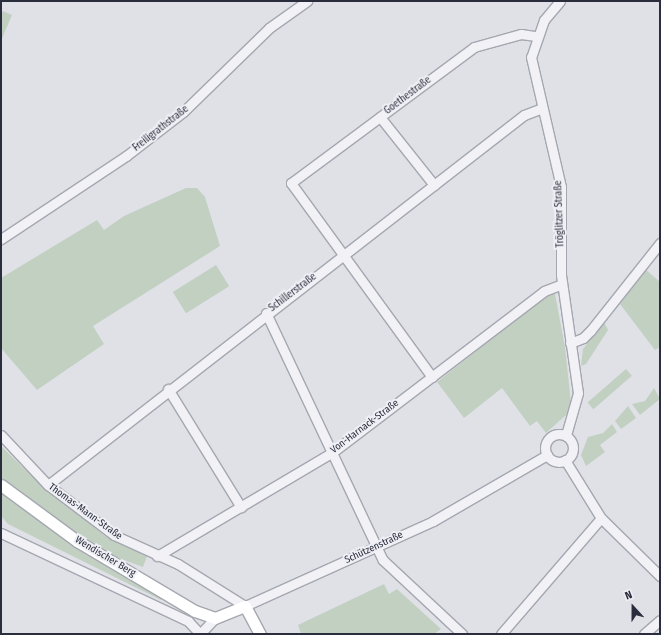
<!DOCTYPE html>
<html>
<head>
<meta charset="utf-8">
<style>
  body { margin:0 }
  #map { position:relative; width:661px; height:635px; overflow:hidden; background:#dfe1e7; font-family:"Fira Sans Condensed",sans-serif }
  div>[style] { position:absolute }
  .green>* { inset:0; background:#c2d0c2; transform-origin:0 0 }
  .roads { filter:drop-shadow(1px 0 #a5a7b0) drop-shadow(-1px 0 #a5a7b0) drop-shadow(0 1px #a5a7b0) drop-shadow(0 -1px #a5a7b0) }
  .minor>* { height:9px; margin:-4.5px; padding:0 4.5px; transform-origin:4.5px; border-radius:4.5px; background:#f2f2f6 }
  .minor>.ring { margin:-4.5px; padding:0; box-sizing:content-box; background:none; border:9px solid #f2f2f6; border-radius:50% }
  .major>* { height:11px; margin:-5.5px; padding:0 5.5px; transform-origin:5.5px; border-radius:5.5px; background:#fff }
  span { translate:-50% -50%; white-space:nowrap; text-align:center; line-height:1.15; -webkit-text-stroke:4px #eff0f5; paint-order:stroke }
  .street-label { font-size:10px; color:#2a2d3c }
  .frame { position:absolute; inset:0; border:2px solid #2a2d3c; pointer-events:none }
  .north { position:absolute; left:613px; top:587px; width:40px; height:40px; -webkit-text-stroke:3px #eff0f5; paint-order:stroke; rotate:339deg; font-size:11px; font-weight:700; line-height:16px; text-align:center; color:#2a2d3c }
  .north::after { content:''; display:block; margin:auto; width:14px; height:18px; background:#2a2d3c; clip-path:polygon(50% 0,100% 100%,50% 72%,0 100%) }
</style>
</head>
<body>
<div id="map">
  <div class="green">
    <div style="clip-path:polygon(3px 11px,12px 15px,1px 41px,1px 15px)"></div>
    <div style="clip-path:polygon(186px 188px,197px 188px,205px 197px,220px 246px,93px 326px,104px 344px,37px 390px,1px 348px,1px 278px,97px 220px,104px 230px,124px 216px)"></div>
    <div style="left:216px;top:265px;width:25px;height:51px;rotate:58deg"></div>
    <div style="clip-path:polygon(645px 269px,660px 282px,660px 347px,655px 350px,620px 304px)"></div>
    <div style="clip-path:polygon(549px 293px,555px 294px,565px 347px,571px 403px,566px 415px,546px 433px,537px 421px,530px 426px,502px 388px,464px 418px,437px 382px)"></div>
    <div style="clip-path:polygon(604px 322px,608px 330px,586px 364px,581px 366px,583px 349px)"></div>
    <div style="left:626px;top:369px;width:9px;height:51px;rotate:49deg"></div>
    <div style="clip-path:polygon(654px 388px,660px 399px,640px 415px,632px 404px,645px 401px)"></div>
    <div style="clip-path:polygon(628px 406px,636px 418px,621px 429px,615px 421px)"></div>
    <div style="clip-path:polygon(612px 424px,617px 432px,600px 445px,605px 452px,586px 466px,581px 455px,588px 437px,603px 433px)"></div>
    <div style="clip-path:polygon(1px 446px,43px 487px,105px 536px,147px 556px,143px 567px,113px 556px,23px 498px,1px 477px)"></div>
    <div style="clip-path:polygon(1px 493px,85px 554px,163px 597px,161px 600px,8px 524px,1px 516px)"></div>
    <div style="clip-path:polygon(384px 584px,389px 594px,397px 589px,441px 629px,434px 634px,301px 634px,298px 625px)"></div>
  </div>
  <div class="roads">
    <div class="minor">
      <div style="left:560px;top:1px;width:25px;rotate:130deg"></div>
      <div style="left:544px;top:20px;width:39px;rotate:109deg"></div>
      <div style="left:531px;top:57px;width:133px;rotate:77deg"></div>
      <div style="left:561px;top:187px;width:88px;rotate:90deg"></div>
      <div style="left:561px;top:275px;width:119px;rotate:81.8deg"></div>
      <div style="left:578px;top:393px;width:44px;rotate:105.9deg"></div>
      <div style="left:380px;top:117px;width:87px;rotate:51.5deg"></div>
      <div style="left:1px;top:239px;width:150px;rotate:-33.6deg"></div>
      <div style="left:126px;top:156px;width:72px;rotate:-37.7deg"></div>
      <div style="left:183px;top:112px;width:120px;rotate:-44.3deg"></div>
      <div style="left:269px;top:28px;width:47px;rotate:-35.4deg"></div>
      <div style="left:266px;top:313px;width:273px;rotate:64.7deg"></div>
      <div style="left:383px;top:560px;width:108px;rotate:43.1deg"></div>
      <div style="left:570px;top:343px;width:14px;rotate:-21deg"></div>
      <div style="left:583px;top:338px;width:11px;rotate:-45deg"></div>
      <div style="left:591px;top:330px;width:111px;rotate:-51.6deg"></div>
      <div style="left:432px;top:377px;width:240px;rotate:-126deg"></div>
      <div style="left:291px;top:183px;width:228px;rotate:-36.6deg"></div>
      <div style="left:474px;top:47px;width:49px;rotate:-15.5deg"></div>
      <div style="left:521px;top:34px;width:15px;rotate:8deg"></div>
      <div style="left:168px;top:389px;width:139px;rotate:58.3deg"></div>
      <div class="ring" style="left:545px;top:434px;width:19px;height:19px"></div>
      <div style="left:1px;top:435px;width:69px;rotate:46.8deg"></div>
      <div style="left:48px;top:485px;width:83px;rotate:37.1deg"></div>
      <div style="left:114px;top:535px;width:70px;rotate:24.4deg"></div>
      <div style="left:178px;top:564px;width:79px;rotate:32.1deg"></div>
      <div style="left:245px;top:606px;width:206px;rotate:-24.3deg"></div>
      <div style="left:433px;top:521px;width:132px;rotate:-30.1deg"></div>
      <div style="left:565px;top:460px;width:68px;rotate:58.2deg"></div>
      <div style="left:601px;top:518px;width:83px;rotate:44.5deg"></div>
      <div style="left:48px;top:485px;width:603px;rotate:-37.86deg"></div>
      <div style="left:524px;top:115px;width:19px;rotate:-21deg"></div>
      <div style="left:1px;top:533px;width:207px;rotate:25.2deg"></div>
      <div style="left:188px;top:621px;width:18px;rotate:47deg"></div>
      <div style="left:157px;top:556px;width:204px;rotate:-30.6deg"></div>
      <div style="left:333px;top:452px;width:265px;rotate:-37.3deg"></div>
      <div style="left:544px;top:291px;width:19px;rotate:-21deg"></div>
      <div style="left:200px;top:634px;width:22px;rotate:-47deg"></div>
      <div style="left:501px;top:634px;width:153px;rotate:-49.2deg"></div>
      <div style="left:644px;top:634px;width:21px;rotate:-41deg"></div>
    </div>
    <div class="major">
      <div style="left:1px;top:485px;width:94px;rotate:36.4deg"></div>
      <div style="left:77px;top:541px;width:137px;rotate:30.7deg"></div>
      <div style="left:195px;top:611px;width:21px;rotate:19deg"></div>
      <div style="left:215px;top:618px;width:32px;rotate:-22deg"></div>
      <div style="left:245px;top:606px;width:32px;rotate:62deg"></div>
    </div>
  </div>
  <div class="street-label">
    <span style="left:408px;top:96px;rotate:-37deg">Goethestraße</span>
    <span style="left:161px;top:129px;rotate:-38deg">Freiligrathstraße</span>
    <span style="left:560px;top:214px;rotate:-92deg">Tröglitzer Straße</span>
    <span style="left:293px;top:293px;rotate:-37deg">Schillerstraße</span>
    <span style="left:365px;top:427px;rotate:-37deg">Von-Harnack-Straße</span>
    <span style="left:85px;top:512px;rotate:36deg">Thomas-Mann-Straße</span>
    <span style="left:374px;top:548px;rotate:-25deg">Schützenstraße</span>
    <span style="left:105px;top:557px;rotate:31deg">Wendischer Berg</span>
  </div>
  <div class="frame"></div>
  <div class="north">N</div>
</div>
</body>
</html>
